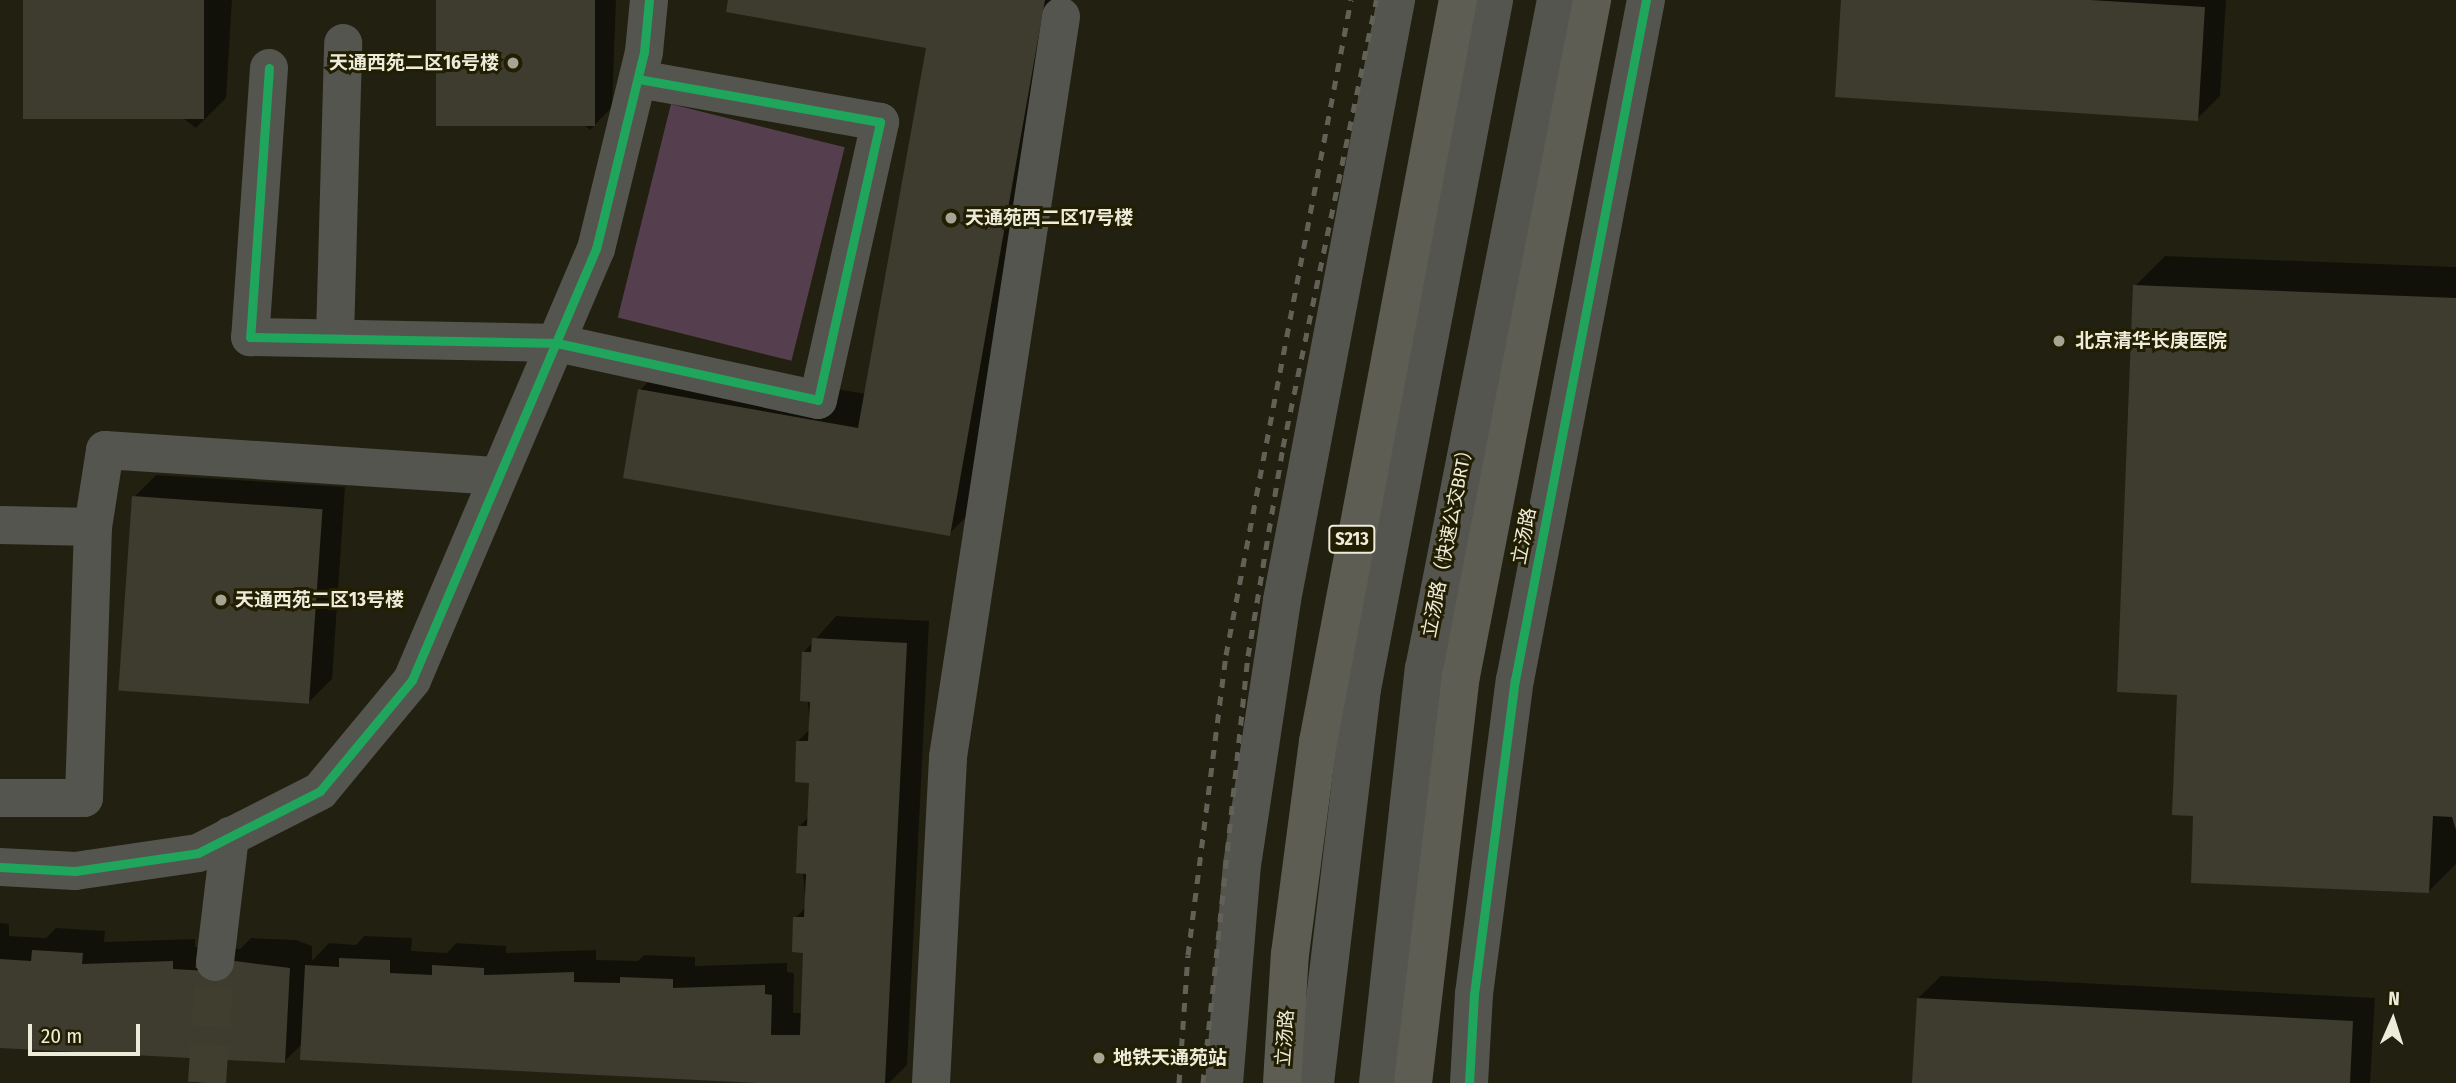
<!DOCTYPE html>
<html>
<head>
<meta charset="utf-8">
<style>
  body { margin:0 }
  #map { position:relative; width:2456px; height:1083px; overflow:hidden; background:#222111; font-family:"Fira Sans Condensed","Noto Sans SC",sans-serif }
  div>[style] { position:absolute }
  .green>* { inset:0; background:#553f4e; transform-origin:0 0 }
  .shadow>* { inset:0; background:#0007 }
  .building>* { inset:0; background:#3d3c2f; transform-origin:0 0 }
  .minor-tunnel>* { height:38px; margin-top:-19px; transform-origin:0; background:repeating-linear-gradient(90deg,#403f2f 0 38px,transparent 0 57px) }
  .minor>* { height:38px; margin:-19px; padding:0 19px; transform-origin:19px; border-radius:19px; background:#55554f }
  .major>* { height:38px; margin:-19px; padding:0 19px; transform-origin:19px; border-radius:19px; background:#5e5d54 }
  .rail>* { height:5px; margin-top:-2.5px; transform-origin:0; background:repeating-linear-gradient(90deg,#616157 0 9px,transparent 0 18px) }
  .cycleway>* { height:9px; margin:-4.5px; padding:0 4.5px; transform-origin:4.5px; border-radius:4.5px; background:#20a55d }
  .dots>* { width:19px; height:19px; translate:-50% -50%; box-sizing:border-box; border:4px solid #211e01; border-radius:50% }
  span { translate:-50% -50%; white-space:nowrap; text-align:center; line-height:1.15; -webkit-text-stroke:6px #211e01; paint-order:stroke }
  .shield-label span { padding:2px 5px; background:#211e01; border:2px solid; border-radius:5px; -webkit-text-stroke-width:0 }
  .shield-label { font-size:18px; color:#edecda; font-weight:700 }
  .poi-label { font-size:19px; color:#edecda; font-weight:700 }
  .right { translate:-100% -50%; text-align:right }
  .left { translate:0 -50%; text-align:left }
  .street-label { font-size:19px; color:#edecda }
  .north { position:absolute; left:2358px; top:985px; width:70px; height:70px; -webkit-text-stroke:5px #211e01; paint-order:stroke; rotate:3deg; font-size:19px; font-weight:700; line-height:28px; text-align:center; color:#edecda }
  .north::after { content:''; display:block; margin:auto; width:24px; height:32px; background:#edecda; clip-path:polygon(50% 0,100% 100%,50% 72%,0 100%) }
  .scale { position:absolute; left:28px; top:1024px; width:112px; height:32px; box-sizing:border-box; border:4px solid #edecda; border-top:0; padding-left:9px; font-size:21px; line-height:24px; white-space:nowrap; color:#edecda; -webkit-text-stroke:5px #211e01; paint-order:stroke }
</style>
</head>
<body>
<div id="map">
  <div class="green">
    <div style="left:671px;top:104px;width:179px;height:220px;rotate:14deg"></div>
  </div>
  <div class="shadow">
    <div style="clip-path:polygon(25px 0,232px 0,226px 98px,196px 128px)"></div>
    <div style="clip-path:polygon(438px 0,616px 0,612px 107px,590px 130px)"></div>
    <div style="clip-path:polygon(730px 0,1069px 0,979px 504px,949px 534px,640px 390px,670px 360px,866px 394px,928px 46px)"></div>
    <div style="clip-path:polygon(1843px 0,2226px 0,2220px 96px,2197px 119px)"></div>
    <div style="clip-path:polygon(2165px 256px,2456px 267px,2456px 864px,2429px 891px,2195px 815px,2135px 286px)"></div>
    <div style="clip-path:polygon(156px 475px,345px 487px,332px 679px,309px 702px,134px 497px)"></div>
    <div style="clip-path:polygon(836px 616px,929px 621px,907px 1065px,889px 1083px,793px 1083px,302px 1044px,285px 1061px,0 1047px,0 923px,9px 924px,9px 936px,46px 938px,56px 928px,105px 931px,104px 942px,195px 939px,195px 947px,240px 949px,251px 938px,296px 940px,312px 946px,312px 961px,329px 943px,356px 945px,364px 936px,412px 938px,411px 951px,447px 953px,456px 943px,506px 946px,506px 953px,596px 950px,596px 960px,638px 961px,644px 955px,695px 957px,695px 966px,787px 963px,787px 972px,794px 973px,793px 1013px,803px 1013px,805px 951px,795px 918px,806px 907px,799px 827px,809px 816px,811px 781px,798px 741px,810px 729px,804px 652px)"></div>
    <div style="clip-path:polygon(1941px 976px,2375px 998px,2370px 1083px,1914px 1083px,1918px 998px)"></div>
  </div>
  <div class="building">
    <div style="left:23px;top:0;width:181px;height:119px"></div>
    <div style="left:436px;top:0;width:159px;height:126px"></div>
    <div style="clip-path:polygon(728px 0,1045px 0,950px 536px,623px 478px,638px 389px,858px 428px,926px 48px,726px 12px)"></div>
    <div style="clip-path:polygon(1841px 0,2090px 0,2205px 7px,2198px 121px,1835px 97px)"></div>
    <div style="clip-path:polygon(2133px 285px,2456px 298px,2456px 830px,2452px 817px,2433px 816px,2429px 893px,2191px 883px,2193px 816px,2172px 815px,2177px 695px,2117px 692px)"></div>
    <div style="left:132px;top:496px;width:191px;height:195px;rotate:4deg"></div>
    <div style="clip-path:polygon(812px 638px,907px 643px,885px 1083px,757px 1083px,300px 1060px,305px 965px,339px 967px,339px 958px,390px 960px,390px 973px,432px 975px,432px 965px,484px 968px,484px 975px,574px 972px,574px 982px,620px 983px,620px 977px,673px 979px,673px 988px,765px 985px,765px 994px,772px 995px,771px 1035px,800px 1035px,803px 953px,792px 952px,793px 917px,804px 917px,806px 874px,796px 873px,798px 826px,807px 826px,809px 783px,795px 782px,796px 741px,808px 741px,810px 702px,800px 701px,802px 652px,811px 652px)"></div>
    <div style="clip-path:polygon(32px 950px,83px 953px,82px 964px,173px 961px,173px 969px,226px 972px,227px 960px,290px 968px,285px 1063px,0 1048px,0 959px,31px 961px)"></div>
    <div style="clip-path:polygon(1917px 998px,2353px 1021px,2350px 1083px,1912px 1083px)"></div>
  </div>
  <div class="minor-tunnel">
    <div style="left:207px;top:1083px;width:121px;rotate:-86.2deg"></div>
  </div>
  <div class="minor">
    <div style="left:269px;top:68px;width:270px;rotate:94deg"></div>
    <div style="left:250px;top:337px;width:307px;rotate:1.1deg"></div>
    <div style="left:557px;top:343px;width:267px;rotate:12.3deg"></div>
    <div style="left:818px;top:400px;width:285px;rotate:-77.4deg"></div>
    <div style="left:880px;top:122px;width:246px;rotate:-169.9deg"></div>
    <div style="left:335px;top:337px;width:294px;rotate:-88.4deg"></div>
    <div style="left:0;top:525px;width:93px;rotate:1.2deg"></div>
    <div style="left:93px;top:527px;width:78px;rotate:-81.1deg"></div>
    <div style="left:105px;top:450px;width:394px;rotate:3.8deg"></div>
    <div style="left:0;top:798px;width:84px"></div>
    <div style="left:84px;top:798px;width:271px;rotate:-88.1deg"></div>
    <div style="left:0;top:867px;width:75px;rotate:3.1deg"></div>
    <div style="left:75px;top:871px;width:124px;rotate:-8.3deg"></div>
    <div style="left:198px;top:853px;width:137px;rotate:-26.9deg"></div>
    <div style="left:320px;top:791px;width:144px;rotate:-50.3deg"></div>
    <div style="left:412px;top:680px;width:469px;rotate:-66.9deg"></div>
    <div style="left:596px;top:249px;width:203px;rotate:-76.3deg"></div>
    <div style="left:644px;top:52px;width:52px;rotate:-84.5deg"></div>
    <div style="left:215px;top:962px;width:127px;rotate:-83.2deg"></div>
    <div style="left:931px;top:1083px;width:326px;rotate:-87deg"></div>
    <div style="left:948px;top:757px;width:749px;rotate:-81.32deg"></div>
    <div style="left:1224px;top:1083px;width:219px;rotate:-85.3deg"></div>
    <div style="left:1242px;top:865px;width:268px;rotate:-81.4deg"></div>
    <div style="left:1282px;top:600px;width:611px;rotate:-79.24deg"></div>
    <div style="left:1315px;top:1083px;width:397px;rotate:-83.2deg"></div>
    <div style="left:1362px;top:689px;width:702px;rotate:-79.15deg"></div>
    <div style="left:1378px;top:1083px;width:417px;rotate:-83.7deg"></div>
    <div style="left:1424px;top:669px;width:682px;rotate:-78.84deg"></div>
    <div style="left:1469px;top:1083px;width:89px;rotate:-86.8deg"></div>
    <div style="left:1474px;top:994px;width:317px;rotate:-82.6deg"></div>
    <div style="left:1515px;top:680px;width:693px;rotate:-79.1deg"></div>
  </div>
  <div class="major">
    <div style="left:1282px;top:1083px;width:129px;rotate:-86.5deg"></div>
    <div style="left:1290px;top:954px;width:214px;rotate:-82.5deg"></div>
    <div style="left:1318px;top:742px;width:755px;rotate:-79.32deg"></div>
    <div style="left:1413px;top:1083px;width:410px;rotate:-83.3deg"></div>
    <div style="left:1461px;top:676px;width:689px;rotate:-79.03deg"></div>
  </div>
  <div class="rail">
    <div style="left:1179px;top:1083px;width:128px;rotate:-86deg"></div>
    <div style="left:1188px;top:955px;width:302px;rotate:-82.8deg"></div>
    <div style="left:1226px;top:655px;width:667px;rotate:-79.2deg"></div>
    <div style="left:1203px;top:1083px;width:429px;rotate:-84deg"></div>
    <div style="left:1248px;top:656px;width:212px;rotate:-80.5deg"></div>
    <div style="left:1283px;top:447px;width:457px;rotate:-78.2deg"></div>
  </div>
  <div class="cycleway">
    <div style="left:269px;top:68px;width:270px;rotate:94deg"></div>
    <div style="left:250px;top:337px;width:307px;rotate:1.1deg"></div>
    <div style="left:557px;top:343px;width:267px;rotate:12.3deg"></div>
    <div style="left:818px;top:400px;width:285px;rotate:-77.4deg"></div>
    <div style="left:880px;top:122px;width:246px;rotate:-169.9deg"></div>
    <div style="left:0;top:867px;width:75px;rotate:3.1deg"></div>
    <div style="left:75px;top:871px;width:124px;rotate:-8.3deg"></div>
    <div style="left:198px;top:853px;width:137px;rotate:-26.9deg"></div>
    <div style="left:320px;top:791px;width:144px;rotate:-50.3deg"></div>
    <div style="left:412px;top:680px;width:469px;rotate:-66.9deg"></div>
    <div style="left:596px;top:249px;width:203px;rotate:-76.3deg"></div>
    <div style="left:644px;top:52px;width:52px;rotate:-84.5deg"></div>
    <div style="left:1469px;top:1083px;width:89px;rotate:-86.8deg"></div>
    <div style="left:1474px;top:994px;width:317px;rotate:-82.6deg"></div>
    <div style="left:1515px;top:680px;width:693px;rotate:-79.1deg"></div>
  </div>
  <div class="dots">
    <div style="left:513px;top:63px;background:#a6a594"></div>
    <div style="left:951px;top:218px;background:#a6a594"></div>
    <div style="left:2059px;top:341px;background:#a6a594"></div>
    <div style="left:221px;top:600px;background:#a6a594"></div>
    <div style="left:1099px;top:1058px;background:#a6a594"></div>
  </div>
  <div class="shield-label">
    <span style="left:1352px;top:539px">S213</span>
  </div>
  <div class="poi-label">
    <span class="right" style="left:499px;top:63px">天通西苑二区16号楼</span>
    <span class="left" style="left:965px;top:218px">天通苑西二区17号楼</span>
    <span class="left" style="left:2075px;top:341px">北京清华长庚医院</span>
    <span class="left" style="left:235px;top:600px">天通西苑二区13号楼</span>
    <span class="left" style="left:1113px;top:1058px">地铁天通苑站</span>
  </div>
  <div class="street-label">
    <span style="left:1524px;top:536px;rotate:-79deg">立汤路</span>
    <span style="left:1448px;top:539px;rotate:-79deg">立汤路（快速公交BRT）</span>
    <span style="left:1285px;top:1038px;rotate:-86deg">立汤路</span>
  </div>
  <div class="north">N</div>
  <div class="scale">20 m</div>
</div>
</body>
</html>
